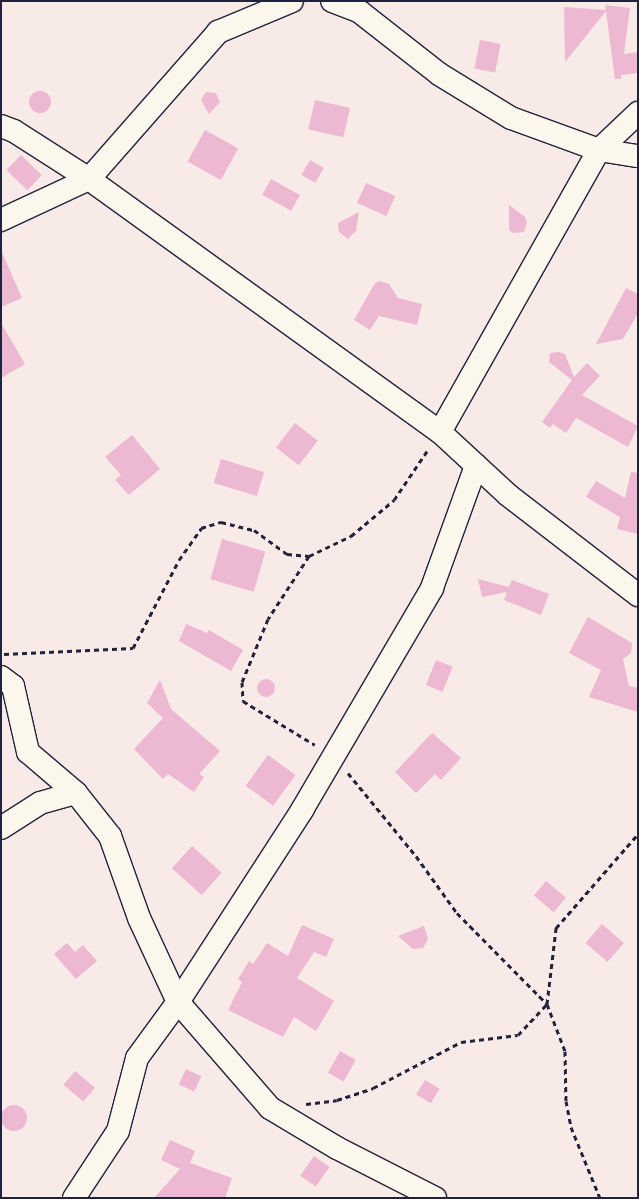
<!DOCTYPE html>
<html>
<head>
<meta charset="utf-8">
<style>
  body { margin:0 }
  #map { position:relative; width:639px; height:1199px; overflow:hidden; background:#f8eae7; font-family:Sriracha,sans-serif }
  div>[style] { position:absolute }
  .building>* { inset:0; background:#edb8d1; transform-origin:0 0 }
  .round { border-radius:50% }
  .path>* { height:3px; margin-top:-1.5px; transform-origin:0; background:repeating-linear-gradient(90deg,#22223b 0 5px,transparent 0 9px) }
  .roads { filter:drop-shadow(1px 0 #22223b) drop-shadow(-1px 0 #22223b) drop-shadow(0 1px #22223b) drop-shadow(0 -1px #22223b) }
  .minor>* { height:22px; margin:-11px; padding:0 11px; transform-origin:11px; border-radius:11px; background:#fbf7ec }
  span { translate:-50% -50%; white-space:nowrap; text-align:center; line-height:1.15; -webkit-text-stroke:4px #fbf7ec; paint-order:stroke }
  .frame { position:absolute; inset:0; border:2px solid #22223b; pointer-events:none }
</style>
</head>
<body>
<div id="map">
  <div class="building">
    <div style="clip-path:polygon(605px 5px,630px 8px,624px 54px,638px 52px,638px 73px,621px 75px,621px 79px,615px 79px,606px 11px,565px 62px,564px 7px,606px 10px)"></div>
    <div style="left:480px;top:40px;width:21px;height:29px;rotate:11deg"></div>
    <div class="round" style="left:29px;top:91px;width:22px;height:22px"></div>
    <div style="clip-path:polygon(206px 92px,216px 93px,220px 102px,209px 114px,201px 100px)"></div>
    <div style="left:315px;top:100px;width:36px;height:30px;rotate:13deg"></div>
    <div style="left:205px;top:130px;width:38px;height:36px;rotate:29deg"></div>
    <div style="left:21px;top:155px;width:29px;height:21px;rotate:44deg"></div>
    <div style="left:310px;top:160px;width:16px;height:17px;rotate:30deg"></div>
    <div style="left:271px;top:179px;width:33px;height:18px;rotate:29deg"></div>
    <div style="left:366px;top:183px;width:32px;height:22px;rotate:24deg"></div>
    <div style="clip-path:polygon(509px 205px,525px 217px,527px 222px,524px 232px,513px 233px,509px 230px)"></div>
    <div style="clip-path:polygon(359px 212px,356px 231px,348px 239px,339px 232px,338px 223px)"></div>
    <div style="clip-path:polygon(1px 250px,22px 298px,1px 307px)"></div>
    <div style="clip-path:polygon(380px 281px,389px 284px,398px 298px,422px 304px,417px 325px,379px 316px,370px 330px,354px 320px,375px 283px)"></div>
    <div style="clip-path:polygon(626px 288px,638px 294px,638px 313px,623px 339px,596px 344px)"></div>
    <div style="clip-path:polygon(1px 323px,25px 364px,1px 378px)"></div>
    <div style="clip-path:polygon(559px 352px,565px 354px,574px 377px,587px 363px,600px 376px,582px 395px,638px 426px,628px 447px,576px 418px,566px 433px,553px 424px,550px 428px,542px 422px,572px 380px,549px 362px,550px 353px)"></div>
    <div style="left:295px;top:423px;width:29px;height:31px;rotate:38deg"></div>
    <div style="clip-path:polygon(132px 435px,160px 469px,129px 495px,115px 480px,121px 475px,105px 457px)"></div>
    <div style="left:221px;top:459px;width:45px;height:25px;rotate:17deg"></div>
    <div style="clip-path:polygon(631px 472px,638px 473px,638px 534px,617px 529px,620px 517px,586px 497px,596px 481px,625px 498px)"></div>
    <div style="left:222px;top:539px;width:45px;height:42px;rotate:16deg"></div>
    <div style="clip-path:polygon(478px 579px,509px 587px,512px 580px,549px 594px,541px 615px,504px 600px,507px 592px,482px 597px)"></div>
    <div style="clip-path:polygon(588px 617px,632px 643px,631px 653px,623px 659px,629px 686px,638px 688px,638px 712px,589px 697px,601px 670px,569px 653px)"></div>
    <div style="clip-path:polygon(186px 624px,207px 633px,209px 630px,243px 650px,231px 671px,179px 641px)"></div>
    <div style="left:436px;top:660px;width:18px;height:27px;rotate:22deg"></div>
    <div class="round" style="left:257px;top:679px;width:18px;height:18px"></div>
    <div style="clip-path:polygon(160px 680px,171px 709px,220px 751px,199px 774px,204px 777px,194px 792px,168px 774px,163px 779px,134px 749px,163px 718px,147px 703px)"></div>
    <div style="clip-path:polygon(432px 733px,461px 758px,441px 780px,435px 774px,416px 793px,395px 772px)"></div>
    <div style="left:268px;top:755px;width:34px;height:38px;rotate:36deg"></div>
    <div style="left:192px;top:846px;width:40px;height:30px;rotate:42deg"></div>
    <div style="left:546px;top:881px;width:26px;height:19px;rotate:40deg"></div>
    <div style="left:602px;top:924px;width:29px;height:25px;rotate:41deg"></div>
    <div style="clip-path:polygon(302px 925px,334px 939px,326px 957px,314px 952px,297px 978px,334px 1001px,316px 1031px,294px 1017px,283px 1037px,228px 1010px,242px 982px,238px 979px,249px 961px,253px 964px,267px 943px,288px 956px)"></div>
    <div style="clip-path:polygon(424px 926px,428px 939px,423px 948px,413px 949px,398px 936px)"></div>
    <div style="clip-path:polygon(67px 943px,75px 952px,83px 945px,97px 961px,76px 979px,54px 954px)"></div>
    <div style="left:340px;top:1051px;width:18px;height:25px;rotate:29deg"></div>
    <div style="left:186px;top:1069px;width:17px;height:17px;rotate:25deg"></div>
    <div style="left:75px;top:1071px;width:26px;height:18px;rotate:40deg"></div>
    <div style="left:425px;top:1080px;width:17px;height:17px;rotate:31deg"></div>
    <div class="round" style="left:1px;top:1105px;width:26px;height:26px"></div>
    <div style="clip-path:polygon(170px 1140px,195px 1151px,190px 1163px,232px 1178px,225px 1198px,154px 1198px,180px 1169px,161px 1160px)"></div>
    <div style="left:314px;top:1156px;width:19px;height:24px;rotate:35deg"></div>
  </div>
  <div class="path">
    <div style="left:309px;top:556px;width:75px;rotate:123.1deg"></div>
    <div style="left:268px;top:619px;width:68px;rotate:112.4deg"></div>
    <div style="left:242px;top:682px;width:19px;rotate:87deg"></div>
    <div style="left:243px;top:701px;width:84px;rotate:31.4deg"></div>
    <div style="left:4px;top:654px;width:129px;rotate:-2.7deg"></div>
    <div style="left:133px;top:648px;width:99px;rotate:-62.4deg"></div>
    <div style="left:179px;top:560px;width:39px;rotate:-55deg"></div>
    <div style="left:201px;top:528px;width:21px;rotate:-17deg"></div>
    <div style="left:221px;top:522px;width:34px;rotate:14deg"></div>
    <div style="left:254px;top:530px;width:41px;rotate:36deg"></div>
    <div style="left:287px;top:554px;width:22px;rotate:5deg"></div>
    <div style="left:309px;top:556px;width:47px;rotate:-25.5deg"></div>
    <div style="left:351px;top:536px;width:56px;rotate:-39.9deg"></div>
    <div style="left:394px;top:500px;width:59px;rotate:-56deg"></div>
    <div style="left:348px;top:773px;width:107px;rotate:50.7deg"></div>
    <div style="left:416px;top:856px;width:70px;rotate:54.3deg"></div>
    <div style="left:457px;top:913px;width:128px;rotate:45.3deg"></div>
    <div style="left:547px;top:1004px;width:50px;rotate:69deg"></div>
    <div style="left:565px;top:1051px;width:50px;rotate:88.9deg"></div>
    <div style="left:566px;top:1101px;width:26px;rotate:79deg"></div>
    <div style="left:571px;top:1127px;width:77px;rotate:67.8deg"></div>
    <div style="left:306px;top:1104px;width:31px;rotate:-7deg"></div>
    <div style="left:337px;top:1100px;width:38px;rotate:-18deg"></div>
    <div style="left:373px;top:1088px;width:99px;rotate:-27.6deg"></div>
    <div style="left:461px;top:1042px;width:57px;rotate:-7deg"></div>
    <div style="left:518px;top:1035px;width:42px;rotate:-46.9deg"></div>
    <div style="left:547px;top:1004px;width:77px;rotate:-83.2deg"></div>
    <div style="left:556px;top:928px;width:125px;rotate:-48.9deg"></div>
  </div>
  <div class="roads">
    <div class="minor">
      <div style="left:332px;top:1px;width:30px;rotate:21deg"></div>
      <div style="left:360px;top:12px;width:100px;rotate:38.1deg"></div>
      <div style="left:439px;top:74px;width:84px;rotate:31.4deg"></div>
      <div style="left:511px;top:118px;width:94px;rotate:20deg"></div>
      <div style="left:599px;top:150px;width:39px;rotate:9deg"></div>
      <div style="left:1px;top:126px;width:14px;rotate:21deg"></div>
      <div style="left:14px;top:131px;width:89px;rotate:32.6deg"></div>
      <div style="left:89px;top:179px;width:433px;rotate:35.8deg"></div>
      <div style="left:440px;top:432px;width:93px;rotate:42.8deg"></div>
      <div style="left:508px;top:495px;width:164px;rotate:37.6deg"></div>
      <div style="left:1px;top:220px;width:97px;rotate:-25deg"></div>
      <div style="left:89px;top:179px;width:196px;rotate:-48.7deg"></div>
      <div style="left:218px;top:32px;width:80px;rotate:-22.7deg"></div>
      <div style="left:440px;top:432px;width:324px;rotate:-60.6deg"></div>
      <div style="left:599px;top:150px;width:54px;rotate:-43.5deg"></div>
      <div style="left:1px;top:677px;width:15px;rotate:37deg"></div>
      <div style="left:13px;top:686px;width:68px;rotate:77.2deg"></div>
      <div style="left:28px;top:752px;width:63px;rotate:40.5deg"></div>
      <div style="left:76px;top:793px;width:55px;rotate:51.7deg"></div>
      <div style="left:110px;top:836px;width:87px;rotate:70.5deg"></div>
      <div style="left:139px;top:918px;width:93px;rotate:65.1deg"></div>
      <div style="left:178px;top:1002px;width:140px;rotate:49deg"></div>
      <div style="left:270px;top:1108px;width:78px;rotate:30.8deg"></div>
      <div style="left:337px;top:1148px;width:110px;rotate:27deg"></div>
      <div style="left:1px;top:828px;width:46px;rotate:-32.7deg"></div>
      <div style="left:40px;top:803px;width:37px;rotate:-16deg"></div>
      <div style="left:74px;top:1198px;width:80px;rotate:-56.7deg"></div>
      <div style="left:118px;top:1131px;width:75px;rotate:-75.4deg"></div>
      <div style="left:137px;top:1058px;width:69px;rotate:-53.8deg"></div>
      <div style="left:178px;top:1002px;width:229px;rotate:-57.1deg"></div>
      <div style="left:302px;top:810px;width:257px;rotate:-59.6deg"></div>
      <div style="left:432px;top:588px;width:130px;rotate:-70.2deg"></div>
    </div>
  </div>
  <div class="frame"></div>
</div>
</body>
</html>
